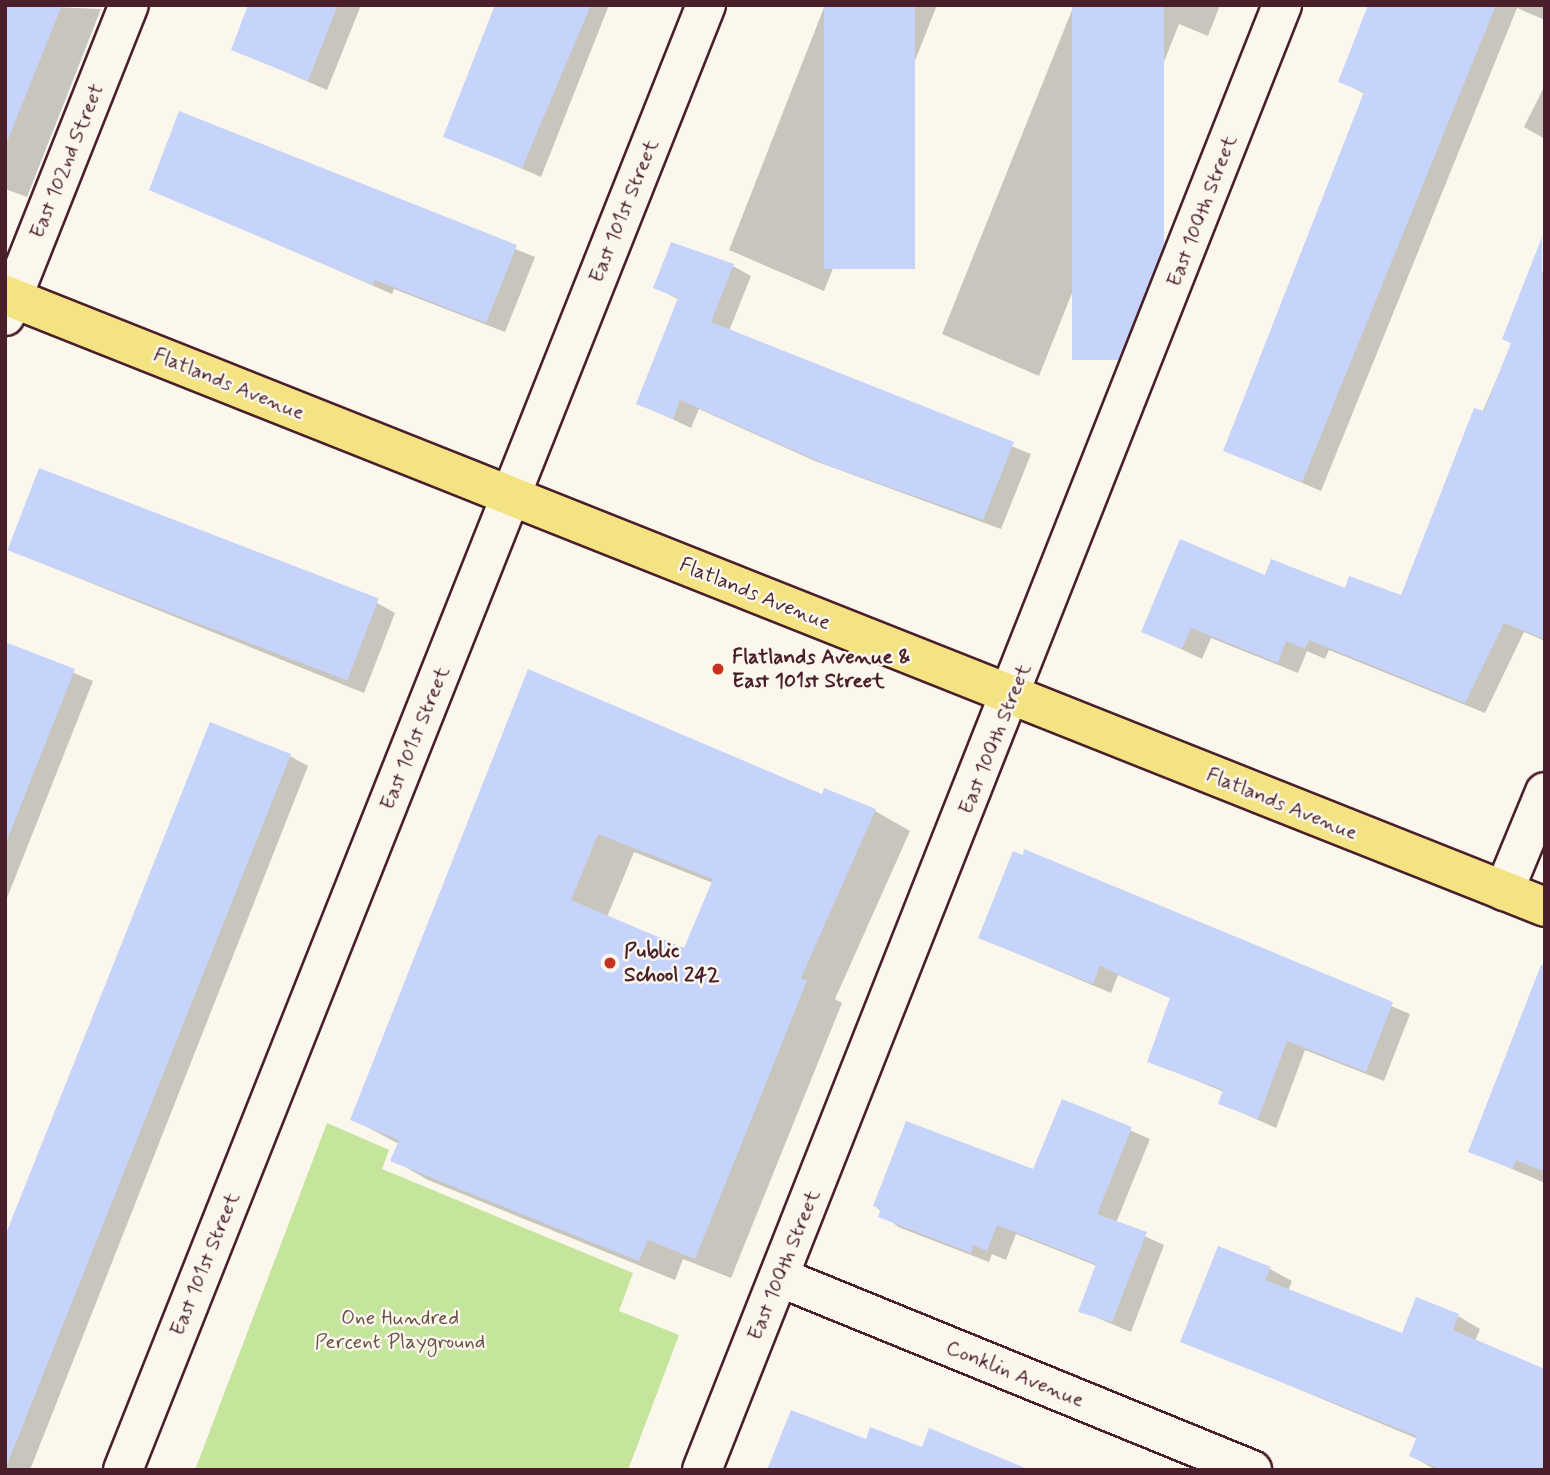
<!DOCTYPE html>
<html>
<head>
<meta charset="utf-8">
<style>
  body { margin:0 }
  #map { position:relative; width:1550px; height:1475px; overflow:hidden; background:#fbf7ec; font-family:Mynerve,sans-serif }
  div>[style] { position:absolute }
  .green>* { inset:0; background:#c5e49c }
  .shadow>* { inset:0; background:#0003 }
  .building>* { inset:0; background:#c6d4fb; transform-origin:0 0 }
  .roads { filter:drop-shadow(2px 0 #4a1f2b) drop-shadow(-2px 0 #4a1f2b) drop-shadow(0 2px #4a1f2b) drop-shadow(0 -2px #4a1f2b) }
  .minor>* { height:38px; margin:-19px; padding:0 19px; transform-origin:19px; border-radius:19px; background:#fbf7ec }
  .major>* { height:38px; margin:-19px; padding:0 19px; transform-origin:19px; border-radius:19px; background:#f4e382 }
  .dots>* { width:19px; height:19px; translate:-50% -50%; box-sizing:border-box; border:4px solid #fbf7ec; border-radius:50% }
  span { translate:-50% -50%; white-space:nowrap; text-align:center; line-height:1.15; -webkit-text-stroke:5px #fbf7ec; paint-order:stroke }
  .street-label { font-size:21px; color:#4a1f2b }
  .poi-label { font-size:21px; color:#4a1f2b; font-weight:700 }
  .left { translate:0 -50%; text-align:left }
  .park-label { font-size:21px; color:#695047 }
  .frame { position:absolute; inset:0; border:7px solid #4a1f2b; pointer-events:none }
</style>
</head>
<body>
<div id="map">
  <div class="green">
    <div style="clip-path:polygon(327px 1123px,389px 1150px,382px 1169px,633px 1273px,619px 1311px,679px 1335px,628px 1470px,195px 1470px)"></div>
  </div>
  <div class="shadow">
    <div style="clip-path:polygon(5px 5px,101px 9px,27px 197px,5px 189px)"></div>
    <div style="clip-path:polygon(250px 5px,361px 5px,327px 90px,233px 49px)"></div>
    <div style="clip-path:polygon(497px 5px,609px 5px,541px 177px,446px 136px)"></div>
    <div style="clip-path:polygon(825px 5px,937px 5px,824px 291px,729px 250px)"></div>
    <div style="clip-path:polygon(1074px 5px,1220px 5px,1208px 36px,1179px 24px,1039px 376px,942px 334px)"></div>
    <div style="clip-path:polygon(1382px 5px,1545px 5px,1545px 20px,1517px 8px,1321px 491px,1225px 450px,1365px 94px,1340px 81px)"></div>
    <div style="clip-path:polygon(1545px 85px,1545px 139px,1524px 127px)"></div>
    <div style="clip-path:polygon(180px 114px,535px 257px,505px 332px,394px 289px,392px 294px,151px 189px)"></div>
    <div style="clip-path:polygon(733px 266px,751px 276px,729px 331px,1031px 454px,1001px 529px,815px 461px,699px 409px,691px 428px,638px 403px,679px 300px,655px 287px)"></div>
    <div style="clip-path:polygon(1545px 267px,1545px 641px,1524px 632px,1485px 713px,1329px 650px,1325px 659px,1307px 651px,1298px 673px,1211px 638px,1202px 659px,1143px 631px,1266px 578px,1402px 598px)"></div>
    <div style="clip-path:polygon(9px 550px,377px 603px,395px 613px,364px 693px)"></div>
    <div style="clip-path:polygon(5px 644px,93px 681px,5px 903px)"></div>
    <div style="clip-path:polygon(evenodd,528px 671px,822px 796px,875px 811px,910px 831px,835px 999px,842px 1003px,731px 1278px,683px 1259px,675px 1280px,428px 1180px,393px 1160px,399px 1144px,352px 1119px,528px 671px,634px 852px,713px 883px,685px 950px,607px 917px,634px 852px)"></div>
    <div style="clip-path:polygon(290px 756px,308px 766px,30px 1470px,5px 1470px,5px 1241px)"></div>
    <div style="clip-path:polygon(1025px 851px,1410px 1014px,1384px 1081px,1305px 1050px,1276px 1128px,1220px 1103px,1224px 1092px,1149px 1061px,1172px 999px,1118px 975px,1111px 993px,980px 938px)"></div>
    <div style="clip-path:polygon(1545px 1031px,1545px 1183px,1470px 1151px)"></div>
    <div style="clip-path:polygon(1063px 1101px,1150px 1139px,1116px 1223px,1164px 1245px,1131px 1332px,1081px 1311px,1097px 1266px,1016px 1234px,1006px 1260px,992px 1254px,989px 1262px,898px 1227px,875px 1206px,1034px 1171px)"></div>
    <div style="clip-path:polygon(1270px 1269px,1292px 1281px,1288px 1291px,1403px 1335px,1458px 1316px,1480px 1329px,1475px 1341px,1545px 1470px,1436px 1470px,1411px 1456px,1418px 1439px,1183px 1341px)"></div>
  </div>
  <div class="building">
    <div style="clip-path:polygon(5px 5px,62px 5px,7px 142px,5px 142px)"></div>
    <div style="clip-path:polygon(248px 5px,338px 5px,308px 81px,231px 50px)"></div>
    <div style="clip-path:polygon(495px 5px,591px 5px,522px 168px,443px 137px)"></div>
    <div style="left:824px;top:5px;width:91px;height:264px"></div>
    <div style="left:1072px;top:5px;width:92px;height:355px"></div>
    <div style="clip-path:polygon(1368px 5px,1496px 5px,1302px 482px,1223px 451px,1364px 92px,1338px 82px)"></div>
    <div style="clip-path:polygon(179px 111px,517px 245px,486px 323px,375px 280px,373px 285px,149px 190px)"></div>
    <div style="clip-path:polygon(1542px 237px,1545px 639px,1504px 623px,1465px 703px,1309px 640px,1305px 649px,1286px 641px,1278px 663px,1191px 628px,1182px 649px,1141px 632px,1180px 539px,1265px 575px,1271px 559px,1345px 588px,1349px 576px,1401px 595px,1474px 408px,1484px 411px,1511px 343px,1502px 339px)"></div>
    <div style="clip-path:polygon(671px 242px,734px 264px,711px 322px,1014px 442px,983px 520px,832px 467px,680px 400px,673px 419px,636px 404px,678px 298px,653px 288px)"></div>
    <div style="left:39px;top:468px;width:364px;height:88px;rotate:21deg"></div>
    <div style="clip-path:polygon(5px 642px,75px 669px,7px 840px,5px 840px)"></div>
    <div style="clip-path:polygon(evenodd,528px 669px,822px 794px,824px 788px,876px 809px,801px 978px,807px 981px,695px 1259px,648px 1240px,639px 1261px,390px 1161px,399px 1140px,350px 1120px,528px 669px,598px 834px,713px 879px,684px 948px,571px 900px,598px 834px)"></div>
    <div style="clip-path:polygon(210px 722px,291px 754px,5px 1470px,5px 1236px)"></div>
    <div style="clip-path:polygon(1024px 849px,1393px 1002px,1366px 1072px,1287px 1041px,1258px 1119px,1218px 1104px,1223px 1090px,1147px 1062px,1170px 998px,1100px 966px,1093px 984px,978px 938px,1013px 851px,1023px 855px)"></div>
    <div style="clip-path:polygon(1541px 965px,1545px 965px,1545px 1172px,1516px 1160px,1513px 1169px,1468px 1152px)"></div>
    <div style="clip-path:polygon(1062px 1099px,1132px 1127px,1097px 1214px,1147px 1232px,1112px 1322px,1078px 1312px,1096px 1264px,997px 1225px,987px 1251px,973px 1245px,971px 1253px,878px 1217px,881px 1209px,873px 1206px,906px 1121px,1033px 1169px)"></div>
    <div style="clip-path:polygon(1218px 1246px,1271px 1267px,1265px 1280px,1402px 1333px,1416px 1297px,1459px 1314px,1453px 1330px,1545px 1369px,1545px 1470px,1442px 1470px,1409px 1456px,1417px 1436px,1180px 1342px)"></div>
    <div style="clip-path:polygon(791px 1410px,866px 1439px,870px 1427px,922px 1447px,929px 1428px,1030px 1470px,767px 1470px)"></div>
  </div>
  <div class="roads">
    <div class="minor">
      <div style="left:5px;top:316px;width:335px;rotate:-68.3deg"></div>
      <div style="left:1504px;top:891px;width:107px;rotate:-67.5deg"></div>
      <div style="left:779px;top:1277px;width:511px;rotate:22.2deg"></div>
      <div style="left:123px;top:1470px;width:1577px;rotate:-68.3deg"></div>
      <div style="left:702px;top:1470px;width:1576px;rotate:-68.4deg"></div>
    </div>
    <div class="major">
      <div style="left:5px;top:295px;width:1657px;rotate:21.67deg"></div>
    </div>
  </div>
  <div class="dots">
    <div style="left:718px;top:669px;background:#c8321e"></div>
    <div style="left:610px;top:963px;background:#c8321e"></div>
  </div>
  <div class="street-label">
    <span style="left:67px;top:161px;rotate:-68deg">East 102nd Street</span>
    <span style="left:624px;top:211px;rotate:-68deg">East 101st Street</span>
    <span style="left:1202px;top:211px;rotate:-69deg">East 100th Street</span>
    <span style="left:229px;top:384px;rotate:22deg">Flatlands Avenue</span>
    <span style="left:755px;top:594px;rotate:22deg">Flatlands Avenue</span>
    <span style="left:415px;top:738px;rotate:-68deg">East 101st Street</span>
    <span style="left:995px;top:739px;rotate:-68deg">East 100th Street</span>
    <span style="left:1282px;top:804px;rotate:22deg">Flatlands Avenue</span>
    <span style="left:205px;top:1264px;rotate:-68deg">East 101st Street</span>
    <span style="left:784px;top:1265px;rotate:-68deg">East 100th Street</span>
    <span style="left:1015px;top:1374px;rotate:22deg">Conklin Avenue</span>
  </div>
  <div class="poi-label">
    <span class="left" style="left:732px;top:669px">Flatlands Avenue &amp;<br>East 101st Street</span>
    <span class="left" style="left:624px;top:963px">Public<br>School 242</span>
  </div>
  <div class="park-label">
    <span style="left:400px;top:1330px">One Hundred<br>Percent Playground</span>
  </div>
  <div class="frame"></div>
</div>
</body>
</html>
